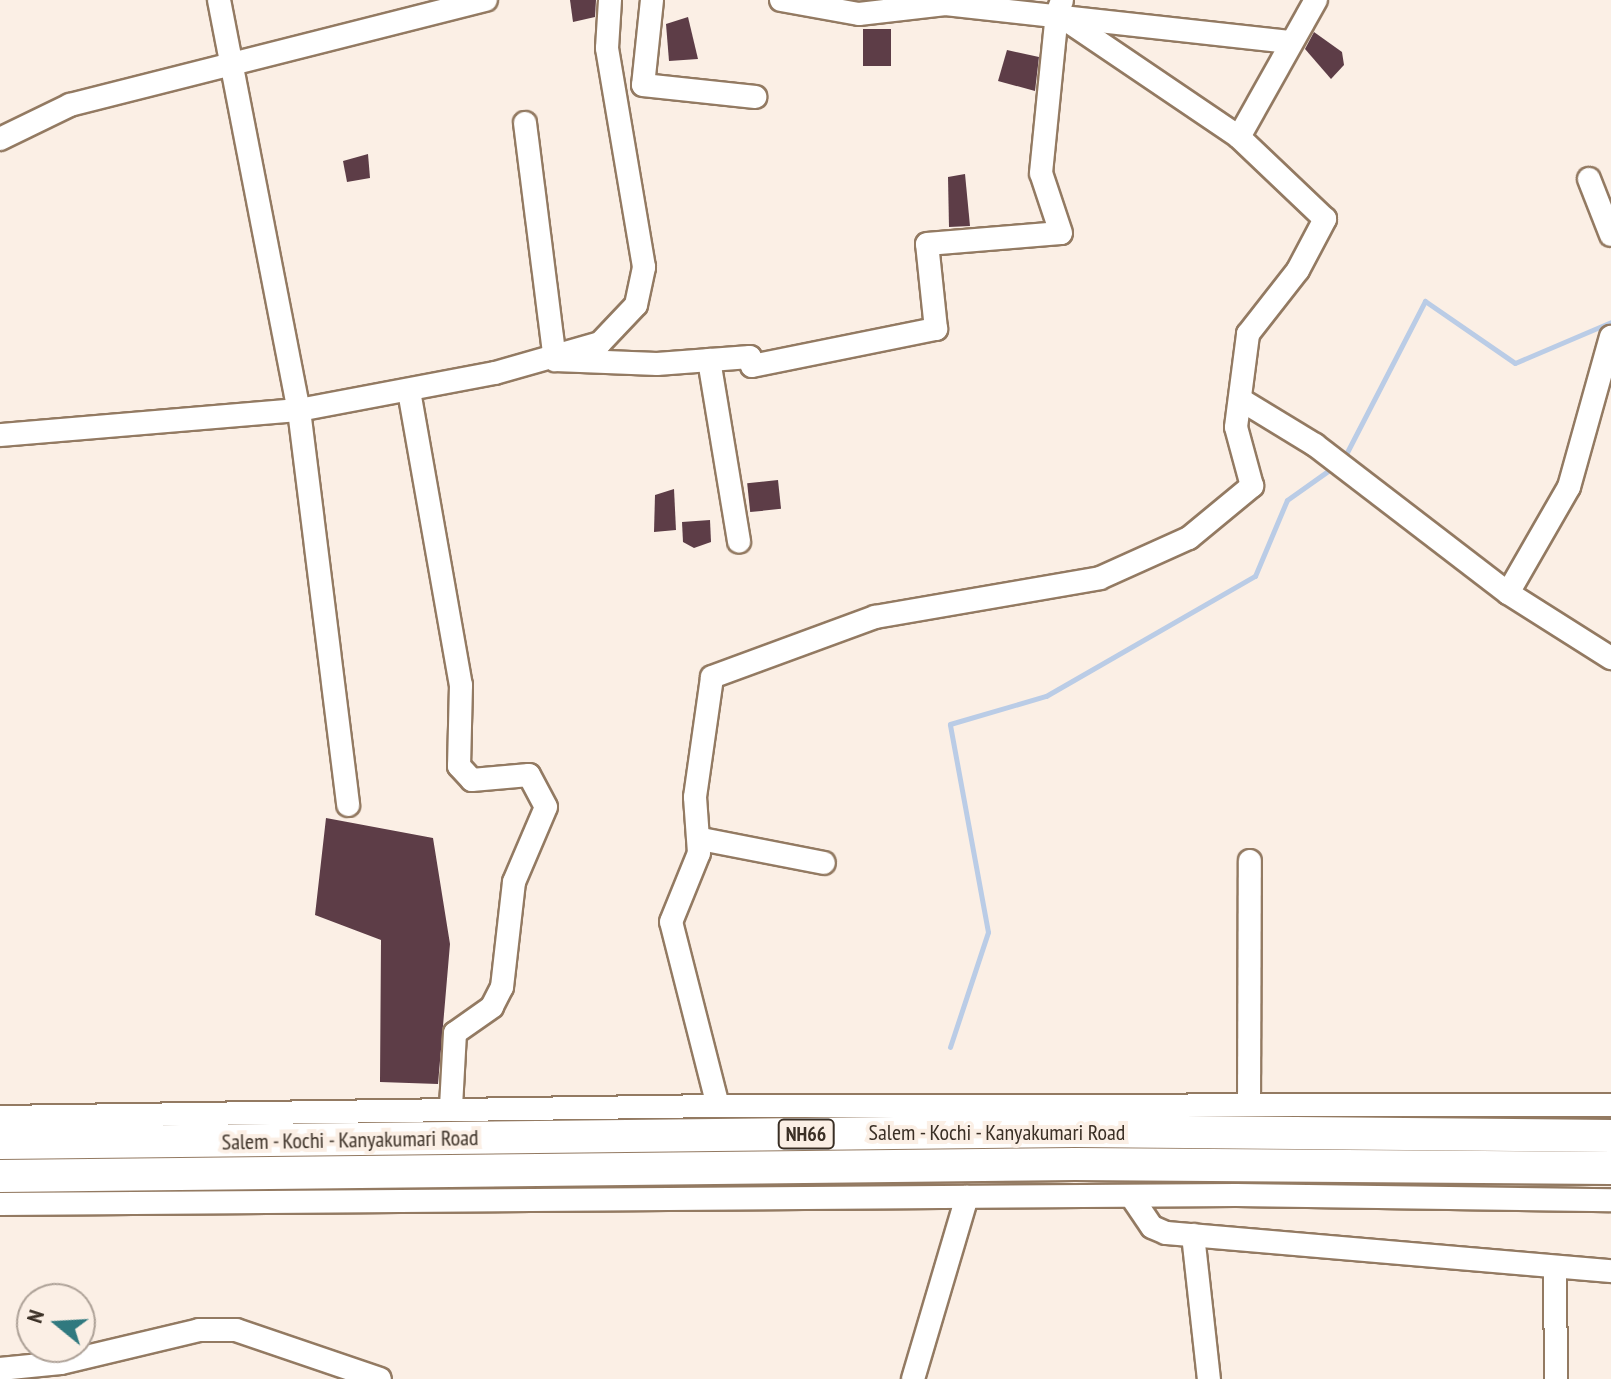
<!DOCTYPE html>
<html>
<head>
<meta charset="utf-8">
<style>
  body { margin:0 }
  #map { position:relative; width:1611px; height:1379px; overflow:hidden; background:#fbefe5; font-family:"PT Sans Narrow",sans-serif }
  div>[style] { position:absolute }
  .stream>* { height:5px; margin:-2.5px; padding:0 2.5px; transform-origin:2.5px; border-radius:2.5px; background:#bacce6 }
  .building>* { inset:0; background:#5d3d47; transform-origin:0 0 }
  .roads { filter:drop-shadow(2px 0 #937a62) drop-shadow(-2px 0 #937a62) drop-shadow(0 2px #937a62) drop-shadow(0 -2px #937a62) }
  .minor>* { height:22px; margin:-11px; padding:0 11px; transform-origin:11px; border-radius:11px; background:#fff }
  .highway>* { height:32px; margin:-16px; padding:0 16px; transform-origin:16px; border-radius:16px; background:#fff }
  span { translate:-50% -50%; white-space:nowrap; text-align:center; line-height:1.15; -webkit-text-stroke:8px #fbefe5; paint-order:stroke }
  .shield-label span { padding:2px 6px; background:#fbefe5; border:2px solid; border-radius:6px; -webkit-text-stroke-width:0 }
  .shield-label { font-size:20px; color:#3a2f25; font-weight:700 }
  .street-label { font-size:22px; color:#3a2f25 }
  .north { position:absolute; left:16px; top:1283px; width:80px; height:80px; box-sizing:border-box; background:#fbefe5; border:2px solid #aea298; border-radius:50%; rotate:288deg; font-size:22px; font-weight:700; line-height:32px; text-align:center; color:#3a2f25 }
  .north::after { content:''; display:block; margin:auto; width:28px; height:36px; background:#30797f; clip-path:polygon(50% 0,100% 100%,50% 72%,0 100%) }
</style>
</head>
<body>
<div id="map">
  <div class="stream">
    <div style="left:1343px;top:460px;width:179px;rotate:-62.7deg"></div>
    <div style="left:1425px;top:301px;width:109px;rotate:34.6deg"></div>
    <div style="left:1515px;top:363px;width:104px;rotate:-23.1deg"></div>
    <div style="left:950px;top:1047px;width:121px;rotate:-71.7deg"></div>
    <div style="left:988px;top:932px;width:211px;rotate:-100.4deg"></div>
    <div style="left:950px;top:724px;width:100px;rotate:-16.3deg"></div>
    <div style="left:1046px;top:696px;width:241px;rotate:-29.9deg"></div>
    <div style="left:1255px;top:576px;width:82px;rotate:-67.2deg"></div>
    <div style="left:1287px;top:500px;width:59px;rotate:-35.3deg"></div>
  </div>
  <div class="building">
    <div style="clip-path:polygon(570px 0,596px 0,595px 17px,573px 22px)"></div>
    <div style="clip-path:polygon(688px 17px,698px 59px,669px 61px,666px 24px)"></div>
    <div style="left:891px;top:29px;width:37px;height:28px;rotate:90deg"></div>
    <div style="clip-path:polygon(1314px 32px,1342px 52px,1344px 65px,1331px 79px,1305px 49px)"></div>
    <div style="clip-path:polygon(1007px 50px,1039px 57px,1035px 91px,998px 81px)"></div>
    <div style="clip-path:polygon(368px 154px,370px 178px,347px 182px,343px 161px)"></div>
    <div style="clip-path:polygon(965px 174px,970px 226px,949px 227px,948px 177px)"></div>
    <div style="left:778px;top:480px;width:29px;height:31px;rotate:84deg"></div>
    <div style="clip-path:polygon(674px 489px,676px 530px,654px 532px,655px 495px)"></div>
    <div style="clip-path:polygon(710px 520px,711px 542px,694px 548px,683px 542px,682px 522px)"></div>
    <div style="clip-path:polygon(326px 818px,433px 838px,450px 944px,438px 1084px,380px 1082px,381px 940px,315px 915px)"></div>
  </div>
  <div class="roads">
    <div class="minor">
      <div style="left:219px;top:0;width:418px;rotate:79deg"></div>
      <div style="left:299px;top:410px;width:398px;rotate:82.9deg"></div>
      <div style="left:652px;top:0;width:85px;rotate:96deg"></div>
      <div style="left:643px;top:85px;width:113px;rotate:6.1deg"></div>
      <div style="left:781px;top:0;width:79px;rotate:10.2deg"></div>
      <div style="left:859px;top:14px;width:87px;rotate:-6.6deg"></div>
      <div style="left:945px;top:4px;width:347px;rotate:6.3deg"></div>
      <div style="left:525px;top:123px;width:239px;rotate:82.8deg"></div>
      <div style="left:555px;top:360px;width:102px;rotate:2.2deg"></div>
      <div style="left:657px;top:364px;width:93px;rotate:-4.3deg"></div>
      <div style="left:750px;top:357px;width:9px;rotate:77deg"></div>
      <div style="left:752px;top:366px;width:188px;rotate:-11.4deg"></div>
      <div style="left:936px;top:329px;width:85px;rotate:-96deg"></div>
      <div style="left:927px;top:244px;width:134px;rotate:-4.7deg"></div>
      <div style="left:1061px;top:233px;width:63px;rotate:-108.4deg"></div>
      <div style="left:1041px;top:173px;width:160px;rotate:-84.3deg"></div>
      <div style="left:1239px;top:137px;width:157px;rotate:-60.7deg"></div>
      <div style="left:0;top:139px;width:78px;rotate:-25.9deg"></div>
      <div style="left:70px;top:105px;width:429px;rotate:-14.2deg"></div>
      <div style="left:1589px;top:179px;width:60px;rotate:68.6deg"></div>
      <div style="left:709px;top:360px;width:184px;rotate:80.6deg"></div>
      <div style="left:409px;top:391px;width:299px;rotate:80deg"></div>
      <div style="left:461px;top:685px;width:81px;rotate:91.4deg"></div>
      <div style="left:459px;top:766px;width:19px;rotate:47deg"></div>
      <div style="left:472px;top:780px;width:57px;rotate:-5deg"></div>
      <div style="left:529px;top:775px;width:36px;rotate:62deg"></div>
      <div style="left:546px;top:807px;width:82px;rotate:113.1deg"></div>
      <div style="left:514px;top:882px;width:106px;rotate:96.5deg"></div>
      <div style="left:502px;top:987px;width:22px;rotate:117deg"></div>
      <div style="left:492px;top:1007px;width:45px;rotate:144.9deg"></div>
      <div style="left:455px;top:1033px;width:75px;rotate:93.1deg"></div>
      <div style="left:1243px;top:401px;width:84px;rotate:31.4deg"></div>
      <div style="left:1315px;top:445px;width:243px;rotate:37.5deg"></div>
      <div style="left:1508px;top:593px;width:122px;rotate:32.3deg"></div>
      <div style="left:0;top:435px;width:300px;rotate:-4.8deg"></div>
      <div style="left:299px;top:410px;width:199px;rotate:-10.7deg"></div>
      <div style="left:495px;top:373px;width:109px;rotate:-15.9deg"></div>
      <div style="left:600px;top:343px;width:52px;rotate:-46.5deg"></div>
      <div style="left:636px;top:305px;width:39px;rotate:-78deg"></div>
      <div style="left:644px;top:267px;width:222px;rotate:-99.6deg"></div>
      <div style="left:607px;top:48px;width:48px;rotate:-86.4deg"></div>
      <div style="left:1508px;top:593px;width:122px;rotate:-60.1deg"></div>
      <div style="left:1569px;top:487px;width:156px;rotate:-74.4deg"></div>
      <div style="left:701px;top:839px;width:125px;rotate:11deg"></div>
      <div style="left:1249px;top:1102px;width:241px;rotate:-89.8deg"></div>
      <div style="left:718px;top:1106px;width:190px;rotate:-104.3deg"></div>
      <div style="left:671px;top:922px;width:74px;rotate:-67.9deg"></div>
      <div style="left:699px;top:853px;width:56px;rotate:-94.1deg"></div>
      <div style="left:695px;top:797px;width:121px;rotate:-81.9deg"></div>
      <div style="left:712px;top:677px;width:174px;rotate:-20.2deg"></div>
      <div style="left:875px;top:617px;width:228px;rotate:-9.8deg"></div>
      <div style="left:1100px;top:578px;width:98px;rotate:-24.2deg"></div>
      <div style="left:1189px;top:538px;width:82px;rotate:-39.5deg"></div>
      <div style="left:1252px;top:486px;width:61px;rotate:-105.2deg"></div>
      <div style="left:1236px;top:427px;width:94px;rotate:-82.6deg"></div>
      <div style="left:1248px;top:334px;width:81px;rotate:-52deg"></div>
      <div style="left:1298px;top:270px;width:58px;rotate:-62.1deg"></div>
      <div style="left:1325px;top:219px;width:119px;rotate:-136.4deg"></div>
      <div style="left:1239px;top:137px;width:220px;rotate:-145.9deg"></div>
      <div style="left:1057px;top:14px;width:15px;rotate:-70deg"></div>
      <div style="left:0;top:1117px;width:718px;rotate:-0.88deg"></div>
      <div style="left:718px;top:1106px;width:893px;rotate:-0.06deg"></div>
      <div style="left:1131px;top:1196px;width:37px;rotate:56deg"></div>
      <div style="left:1152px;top:1227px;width:15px;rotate:23deg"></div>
      <div style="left:1166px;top:1233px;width:447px;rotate:4.9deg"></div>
      <div style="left:0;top:1204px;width:1236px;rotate:-0.42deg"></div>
      <div style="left:1236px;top:1195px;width:375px;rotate:0.8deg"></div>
      <div style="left:1193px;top:1235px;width:145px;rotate:83.7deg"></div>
      <div style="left:1555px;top:1269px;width:110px;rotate:89.5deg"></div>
      <div style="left:0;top:1369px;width:61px;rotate:-5.6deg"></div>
      <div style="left:61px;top:1363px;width:142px;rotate:-13.4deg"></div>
      <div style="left:199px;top:1330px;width:37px"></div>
      <div style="left:236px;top:1330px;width:152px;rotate:18.8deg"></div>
      <div style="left:913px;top:1379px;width:190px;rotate:-73.5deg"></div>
    </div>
    <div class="highway">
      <div style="left:0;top:1143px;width:1075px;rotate:-0.64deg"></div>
      <div style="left:1075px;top:1131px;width:536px;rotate:0.53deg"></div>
      <div style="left:0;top:1176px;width:1075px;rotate:-0.64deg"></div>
      <div style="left:1075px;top:1164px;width:536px;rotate:0.43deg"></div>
    </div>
  </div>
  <div class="shield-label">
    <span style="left:806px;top:1134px">NH66</span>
  </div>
  <div class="street-label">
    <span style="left:997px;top:1133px">Salem - Kochi - Kanyakumari Road</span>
    <span style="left:350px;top:1140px;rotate:-1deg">Salem - Kochi - Kanyakumari Road</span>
  </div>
  <div class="north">N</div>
</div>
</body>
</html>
